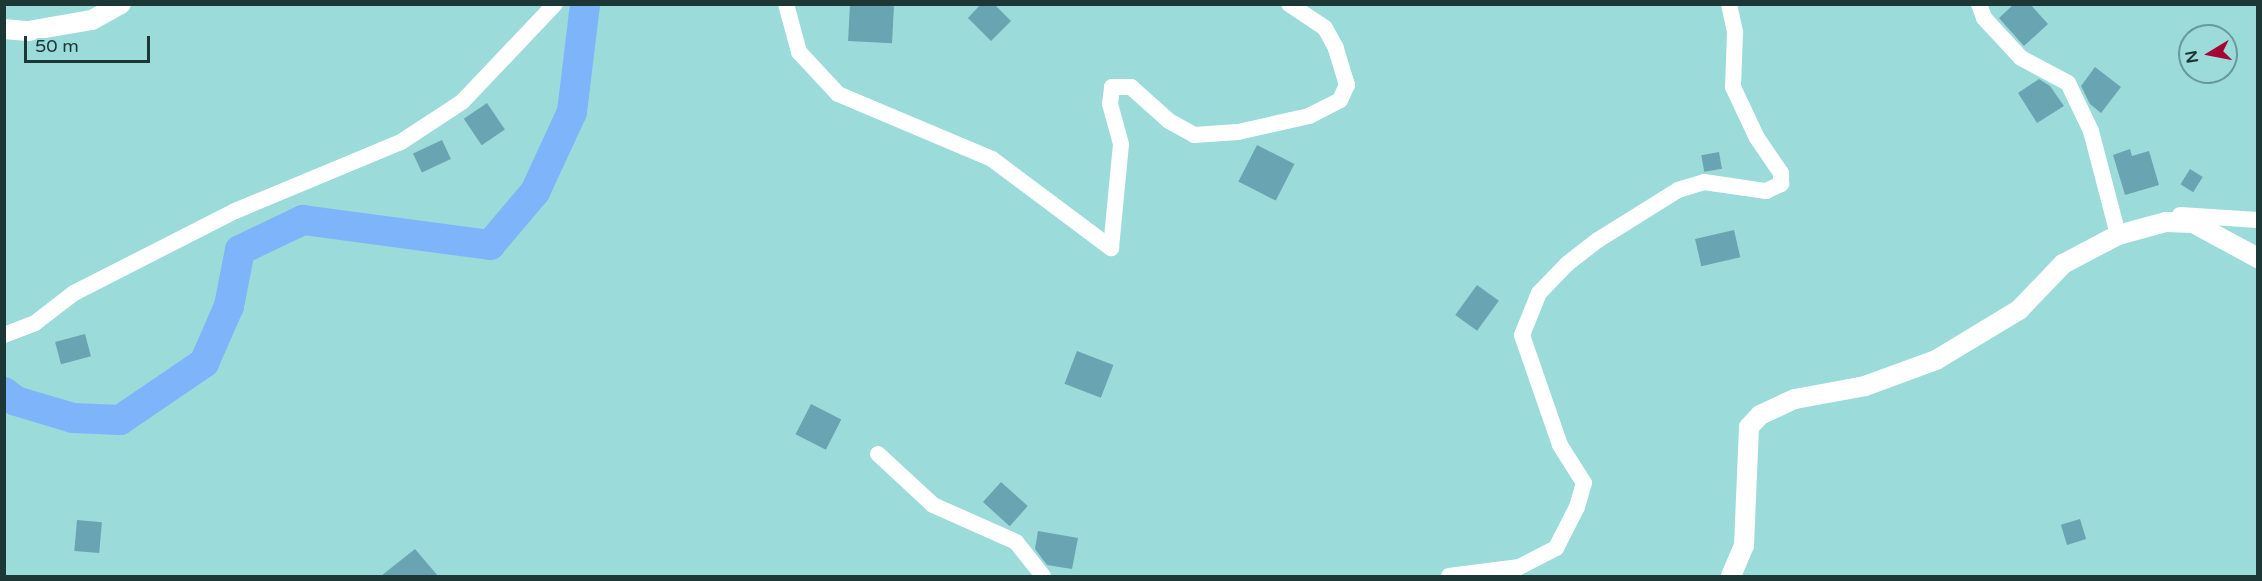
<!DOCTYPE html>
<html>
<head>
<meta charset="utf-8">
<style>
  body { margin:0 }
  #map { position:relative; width:2262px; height:581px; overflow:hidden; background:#9bdbda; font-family:"Varela Round",sans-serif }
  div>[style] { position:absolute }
  .river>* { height:30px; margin:-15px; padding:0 15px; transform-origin:15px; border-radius:15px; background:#7eb4f9 }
  .building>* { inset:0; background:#69a4b2; transform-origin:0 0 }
  .minor>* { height:16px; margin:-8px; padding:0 8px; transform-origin:8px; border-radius:8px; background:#fff }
  .tertiary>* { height:20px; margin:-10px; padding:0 10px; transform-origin:10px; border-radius:10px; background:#fff }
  span { translate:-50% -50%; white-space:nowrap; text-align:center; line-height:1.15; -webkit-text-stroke:4.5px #9bdbda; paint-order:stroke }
  .frame { position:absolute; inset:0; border:6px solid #1d3737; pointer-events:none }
  .north { position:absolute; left:2178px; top:24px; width:60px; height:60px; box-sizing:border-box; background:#9bdbda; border:2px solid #699999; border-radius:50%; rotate:260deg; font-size:16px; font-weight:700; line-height:24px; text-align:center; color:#1d3737 }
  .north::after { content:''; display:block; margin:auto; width:21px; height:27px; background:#a30535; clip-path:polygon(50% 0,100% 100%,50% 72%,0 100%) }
  .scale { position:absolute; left:24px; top:36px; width:126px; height:27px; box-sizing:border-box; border:3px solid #1d3737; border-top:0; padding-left:8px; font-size:18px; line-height:21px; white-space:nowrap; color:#1d3737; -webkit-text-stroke:4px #9bdbda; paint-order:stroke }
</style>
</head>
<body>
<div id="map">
  <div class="river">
    <div style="left:4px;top:392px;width:15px;rotate:37deg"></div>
    <div style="left:16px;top:401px;width:59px;rotate:16.6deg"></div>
    <div style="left:73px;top:418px;width:47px;rotate:2.4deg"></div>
    <div style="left:120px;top:420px;width:102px;rotate:-34.2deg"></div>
    <div style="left:204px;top:363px;width:62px;rotate:-66.3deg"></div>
    <div style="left:229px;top:306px;width:57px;rotate:-78.9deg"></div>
    <div style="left:240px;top:250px;width:70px;rotate:-25.5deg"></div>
    <div style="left:303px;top:220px;width:189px;rotate:7.6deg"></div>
    <div style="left:490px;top:245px;width:70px;rotate:-49.7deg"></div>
    <div style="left:535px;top:192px;width:88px;rotate:-65.2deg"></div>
    <div style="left:572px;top:112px;width:109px;rotate:-83.1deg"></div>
  </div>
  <div class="building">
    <div style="left:850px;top:4px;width:44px;height:37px;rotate:3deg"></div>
    <div style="clip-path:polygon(981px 4px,994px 4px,1011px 21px,991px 41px,968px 18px)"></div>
    <div style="clip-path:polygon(2014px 4px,2030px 4px,2048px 24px,2024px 46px,1999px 18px)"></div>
    <div style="clip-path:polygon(2095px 67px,2121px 87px,2101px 113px,2090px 104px,2081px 86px)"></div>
    <div style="clip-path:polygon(2039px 79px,2050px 86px,2064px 106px,2037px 123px,2018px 93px)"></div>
    <div style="left:487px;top:103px;width:32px;height:28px;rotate:56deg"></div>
    <div style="left:442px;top:140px;width:21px;height:32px;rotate:65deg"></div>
    <div style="left:1257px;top:145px;width:42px;height:41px;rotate:27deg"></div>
    <div style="clip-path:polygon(2130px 149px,2132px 156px,2149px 151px,2159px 185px,2125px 195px,2113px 155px)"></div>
    <div style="left:1719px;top:152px;width:17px;height:18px;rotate:80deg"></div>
    <div style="left:2190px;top:169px;width:15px;height:18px;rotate:32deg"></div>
    <div style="left:1734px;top:230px;width:28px;height:40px;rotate:77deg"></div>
    <div style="left:1477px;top:285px;width:27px;height:37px;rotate:36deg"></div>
    <div style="left:85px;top:334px;width:23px;height:31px;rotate:75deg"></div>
    <div style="left:1077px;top:351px;width:39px;height:35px;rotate:21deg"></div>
    <div style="left:811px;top:404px;width:34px;height:34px;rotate:27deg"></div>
    <div style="left:1001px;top:482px;width:36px;height:27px;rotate:42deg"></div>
    <div style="left:2080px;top:519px;width:21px;height:20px;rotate:73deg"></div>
    <div style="left:77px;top:520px;width:25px;height:31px;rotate:5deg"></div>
    <div style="clip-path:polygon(1038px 531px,1078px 538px,1072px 569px,1047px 565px,1035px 549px)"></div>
    <div style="clip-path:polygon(415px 549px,438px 576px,381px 576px)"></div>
  </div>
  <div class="minor">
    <div style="left:786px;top:4px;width:50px;rotate:74.8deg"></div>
    <div style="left:799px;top:52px;width:57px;rotate:47.1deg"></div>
    <div style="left:838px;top:94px;width:167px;rotate:22.9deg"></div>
    <div style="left:992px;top:159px;width:149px;rotate:36.8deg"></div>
    <div style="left:1979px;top:4px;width:15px;rotate:70deg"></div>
    <div style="left:1984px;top:18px;width:54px;rotate:47.2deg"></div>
    <div style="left:2021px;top:58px;width:53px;rotate:28deg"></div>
    <div style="left:2068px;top:83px;width:53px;rotate:64.4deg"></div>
    <div style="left:2091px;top:131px;width:107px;rotate:75.4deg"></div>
    <div style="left:2180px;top:215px;width:78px;rotate:3.7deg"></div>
    <div style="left:1111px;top:248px;width:104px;rotate:-84.5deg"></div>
    <div style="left:1121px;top:144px;width:41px;rotate:-105.4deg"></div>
    <div style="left:1110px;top:104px;width:17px;rotate:-83deg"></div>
    <div style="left:1112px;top:87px;width:19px"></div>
    <div style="left:1131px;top:87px;width:51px;rotate:41.8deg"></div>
    <div style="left:1169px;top:121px;width:29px;rotate:29deg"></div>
    <div style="left:1194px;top:135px;width:44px;rotate:-3.9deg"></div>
    <div style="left:1238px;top:132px;width:73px;rotate:-12.7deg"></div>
    <div style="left:1309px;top:116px;width:35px;rotate:-27deg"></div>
    <div style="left:1340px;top:100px;width:17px;rotate:-65deg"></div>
    <div style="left:1347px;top:85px;width:39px;rotate:-107deg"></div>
    <div style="left:1336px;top:48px;width:23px;rotate:-119deg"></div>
    <div style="left:1325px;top:28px;width:43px;rotate:-146.3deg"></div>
    <div style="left:4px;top:335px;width:33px;rotate:-21deg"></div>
    <div style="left:35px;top:323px;width:49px;rotate:-37.6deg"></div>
    <div style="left:74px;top:293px;width:181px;rotate:-27deg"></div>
    <div style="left:235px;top:211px;width:180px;rotate:-22.6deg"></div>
    <div style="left:401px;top:142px;width:73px;rotate:-33.3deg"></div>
    <div style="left:462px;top:102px;width:135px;rotate:-46.5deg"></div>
    <div style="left:878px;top:454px;width:75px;rotate:42.8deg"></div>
    <div style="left:933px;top:505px;width:91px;rotate:24deg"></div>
    <div style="left:1016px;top:542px;width:43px;rotate:51.5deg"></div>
    <div style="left:1449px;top:576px;width:71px;rotate:-7.3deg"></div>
    <div style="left:1519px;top:567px;width:42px;rotate:-27.2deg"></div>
    <div style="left:1556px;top:548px;width:46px;rotate:-62.9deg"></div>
    <div style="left:1577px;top:507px;width:25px;rotate:-74deg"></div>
    <div style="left:1584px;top:483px;width:45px;rotate:-122.3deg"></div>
    <div style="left:1560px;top:445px;width:116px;rotate:-109.1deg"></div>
    <div style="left:1522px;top:335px;width:45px;rotate:-68deg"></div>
    <div style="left:1539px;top:293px;width:40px;rotate:-46deg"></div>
    <div style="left:1567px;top:264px;width:39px;rotate:-38deg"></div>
    <div style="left:1598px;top:240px;width:94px;rotate:-32deg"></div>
    <div style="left:1678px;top:190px;width:27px;rotate:-17deg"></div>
    <div style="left:1704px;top:182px;width:63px;rotate:8.3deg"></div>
    <div style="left:1766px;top:191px;width:17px;rotate:-25deg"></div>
    <div style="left:1781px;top:184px;width:11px;rotate:-90deg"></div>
    <div style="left:1781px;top:173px;width:42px;rotate:-124.4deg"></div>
    <div style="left:1757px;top:138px;width:56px;rotate:-115.2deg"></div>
    <div style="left:1733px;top:87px;width:55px;rotate:-87.9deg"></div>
    <div style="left:1735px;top:32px;width:29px;rotate:-102deg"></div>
  </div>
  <div class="tertiary">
    <div style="left:4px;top:29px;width:24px;rotate:5deg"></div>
    <div style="left:28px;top:31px;width:65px;rotate:-9.8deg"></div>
    <div style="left:92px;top:20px;width:33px;rotate:-29deg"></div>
    <div style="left:1731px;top:576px;width:33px;rotate:-67deg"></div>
    <div style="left:1744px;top:546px;width:119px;rotate:-87.6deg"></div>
    <div style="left:1749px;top:427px;width:16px;rotate:-47deg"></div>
    <div style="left:1760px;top:415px;width:38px;rotate:-25deg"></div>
    <div style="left:1795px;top:399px;width:71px;rotate:-10.5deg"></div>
    <div style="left:1865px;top:386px;width:76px;rotate:-20.1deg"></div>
    <div style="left:1936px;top:360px;width:97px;rotate:-31.1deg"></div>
    <div style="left:2019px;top:310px;width:64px;rotate:-46.3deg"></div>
    <div style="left:2063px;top:264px;width:62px;rotate:-27.8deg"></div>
    <div style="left:2118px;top:235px;width:50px;rotate:-15.2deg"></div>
    <div style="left:2166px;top:222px;width:27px;rotate:2deg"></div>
    <div style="left:2193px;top:223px;width:74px;rotate:28.3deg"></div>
  </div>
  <div class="frame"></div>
  <div class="north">N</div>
  <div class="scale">50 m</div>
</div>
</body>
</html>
